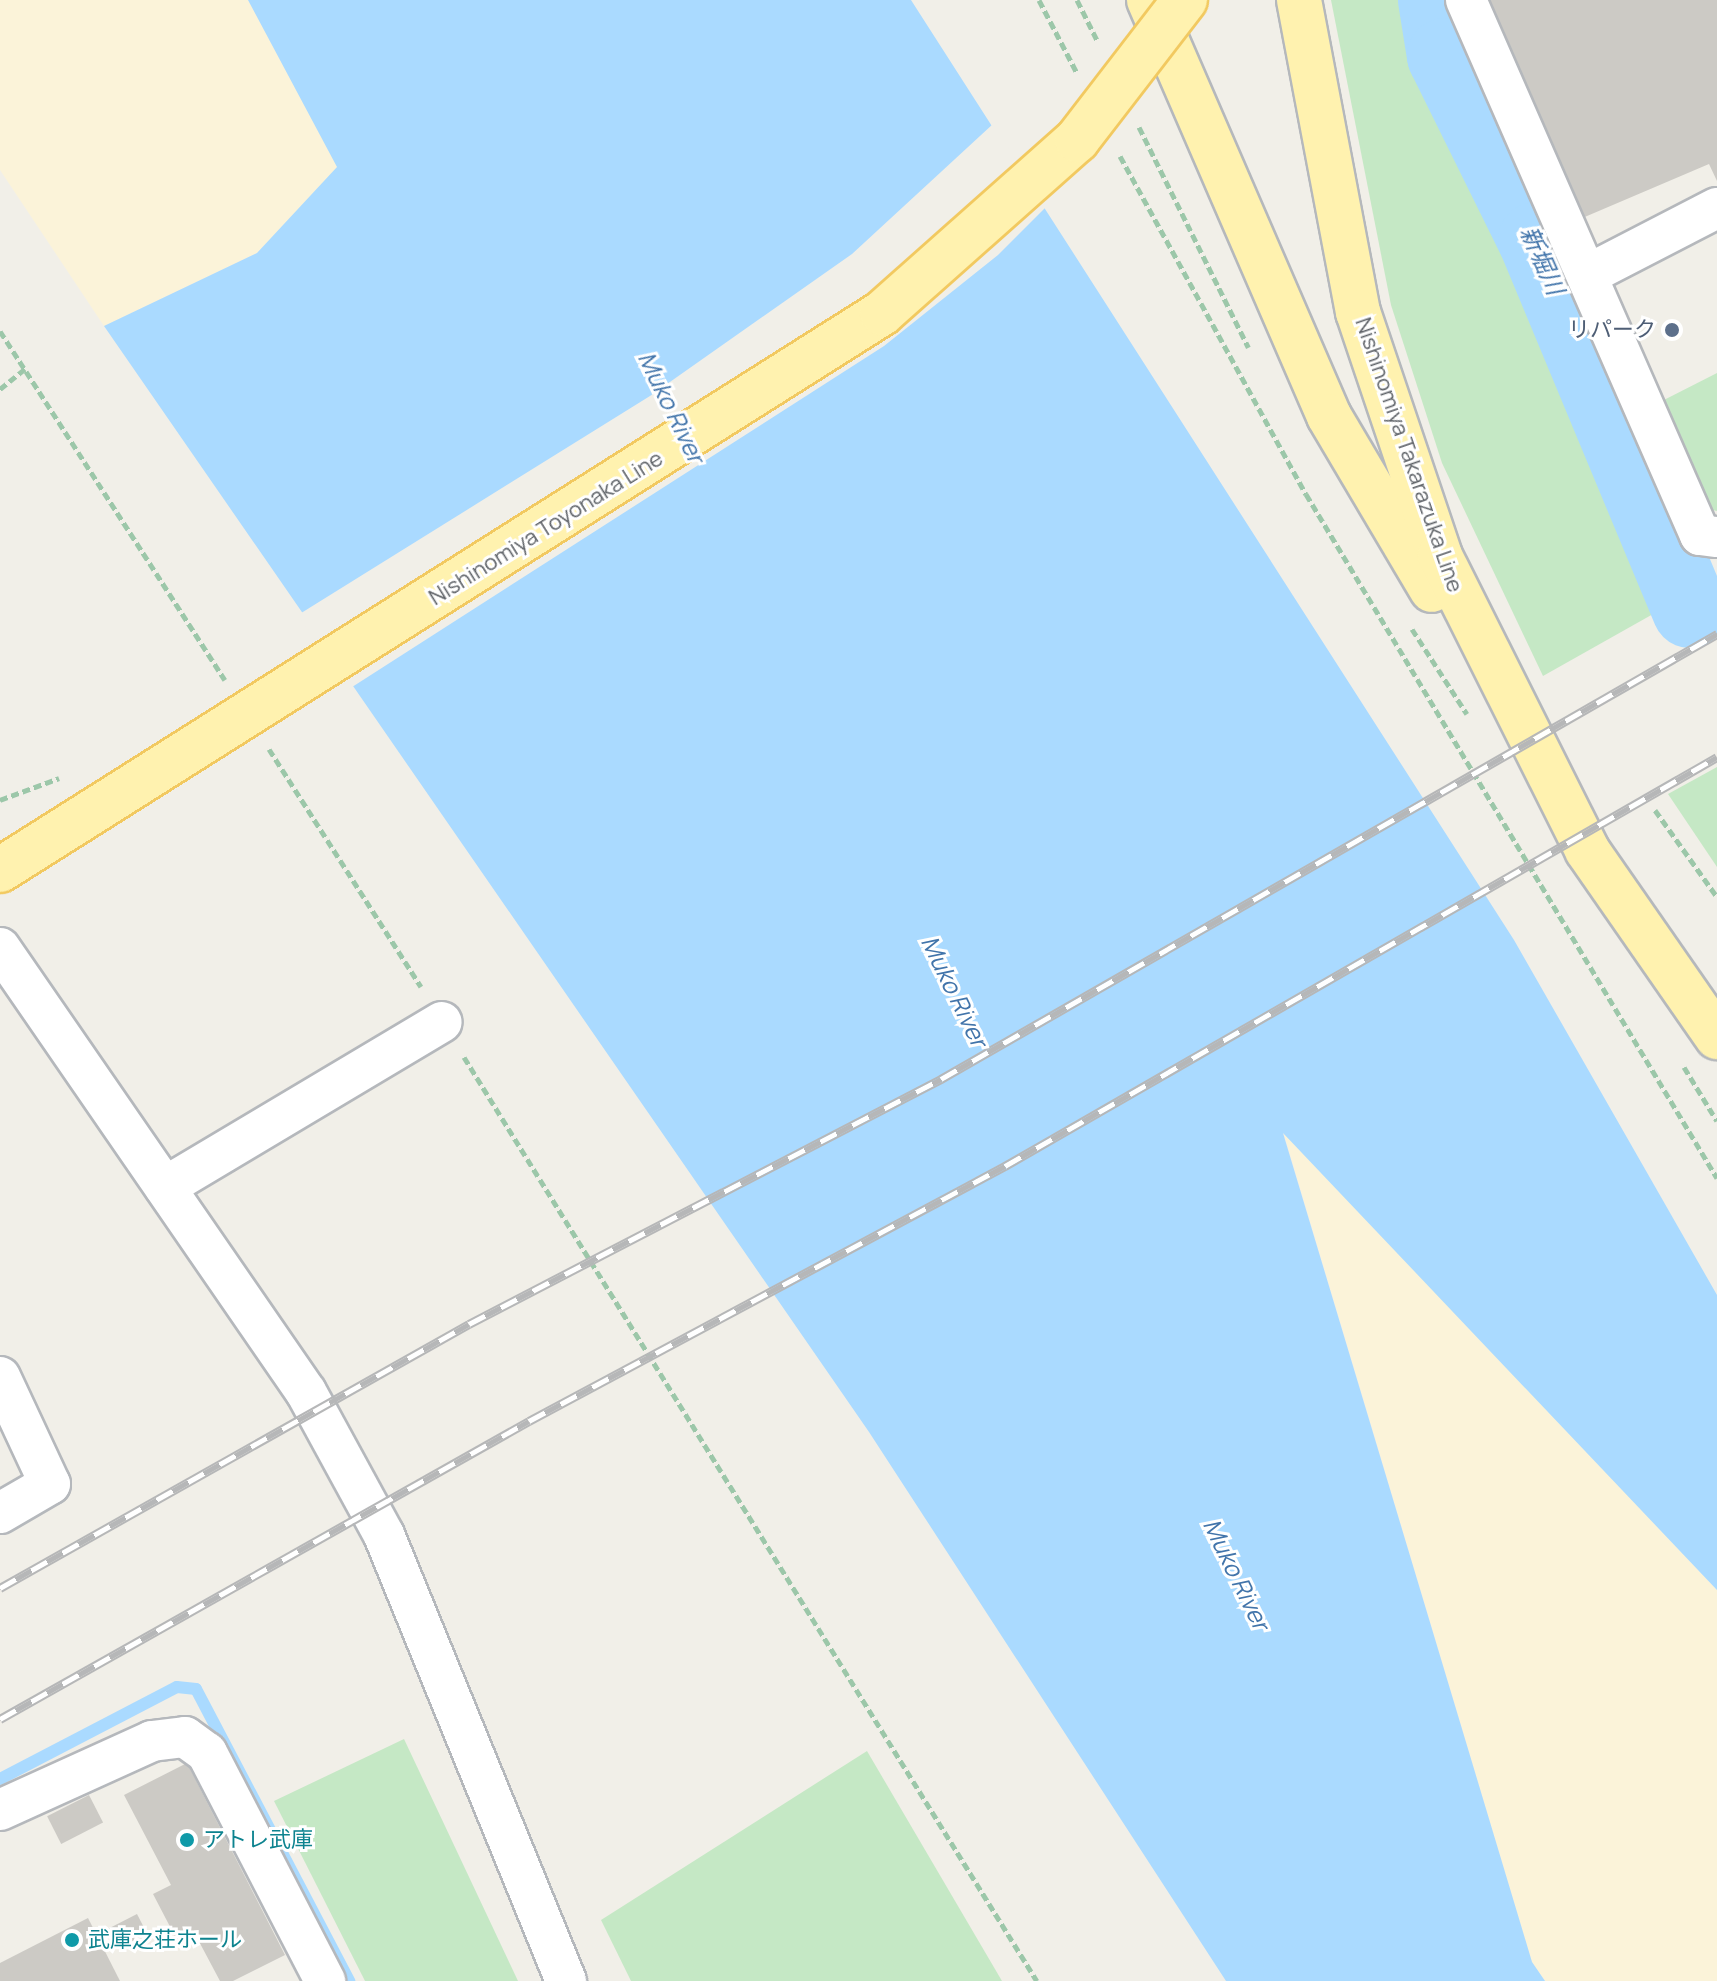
<!DOCTYPE html>
<html>
<head>
<meta charset="utf-8">
<style>
  body { margin:0 }
  #map { position:relative; width:1717px; height:1981px; overflow:hidden; background:#f1efe8; font-family:Manrope,"Noto Sans JP",sans-serif }
  div>[style] { position:absolute }
  .green>* { inset:0; background:#c5e8c5 }
  .sand>* { inset:0; background:#fbf3d9 }
  .water>* { inset:0; background:#aadaff }
  .pier>* { inset:0; background:#f1efe8 }
  .stream>* { height:12px; margin:-6px; padding:0 6px; transform-origin:6px; border-radius:6px; background:#aadaff }
  .river>* { height:76px; margin:-38px; padding:0 38px; transform-origin:38px; border-radius:38px; background:#aadaff }
  .building>* { inset:0; background:#cccac5; transform-origin:0 0 }
  .path>* { height:5px; margin-top:-2.5px; transform-origin:0; background:repeating-linear-gradient(90deg,#9cc7a9 0 8px,transparent 0 12px) }
  .roads { filter:drop-shadow(2px 0 #b5b8bc) drop-shadow(-2px 0 #b5b8bc) drop-shadow(0 2px #b5b8bc) drop-shadow(0 -2px #b5b8bc) }
  .minor>* { height:40px; margin:-20px; padding:0 20px; transform-origin:20px; border-radius:20px; background:#fff }
  .major>* { height:44px; margin:-22px; padding:0 22px; transform-origin:22px; border-radius:22px; background:#fff2af }
  .rail>* { height:9px; margin-top:-4.5px; transform-origin:0; background:repeating-linear-gradient(90deg,#fff 0 18px,#b6b7b8 0 36px); box-sizing:border-box; border-block:2px solid #b6b7b8 }
  .path-bridge>* { height:5px; margin-top:-2.5px; transform-origin:0; background:repeating-linear-gradient(90deg,#9cc7a9 0 8px,transparent 0 12px) }
  .bridges { filter:drop-shadow(2px 0 #f2c960) drop-shadow(-2px 0 #f2c960) drop-shadow(0 2px #f2c960) drop-shadow(0 -2px #f2c960) }
  .major-bridge>* { height:44px; margin:-22px; padding:0 22px; transform-origin:22px; border-radius:22px; background:#fff2af }
  .dots>* { width:22px; height:22px; translate:-50% -50%; box-sizing:border-box; border:4px solid #fff; border-radius:50% }
  span { translate:-50% -50%; white-space:nowrap; text-align:center; line-height:1.15; -webkit-text-stroke:6px #fff; paint-order:stroke }
  .service-label { font-size:22px; color:#4e5e75 }
  .right { translate:-100% -50%; text-align:right }
  .street-label { font-size:22px; color:#5f6368 }
  .culture-label { font-size:22px; color:#0d838f }
  .left { translate:0 -50%; text-align:left }
  .water-label { font-size:24px; color:#4174aa; font-style:italic }
</style>
</head>
<body>
<div id="map">
  <div class="green">
    <div style="clip-path:polygon(1331px 0,1400px 0,1570px 353px,1678px 600px,1543px 676px,1442px 463px,1391px 305px)"></div>
    <div style="clip-path:polygon(1717px 373px,1717px 511px,1708px 509px,1658px 403px)"></div>
    <div style="clip-path:polygon(1717px 767px,1717px 867px,1668px 794px)"></div>
    <div style="clip-path:polygon(404px 1739px,518px 1981px,365px 1981px,274px 1801px)"></div>
    <div style="clip-path:polygon(867px 1751px,1002px 1981px,631px 1981px,601px 1920px)"></div>
  </div>
  <div class="sand">
    <div style="clip-path:polygon(0 0,248px 0,338px 167px,257px 253px,104px 326px,0 170px)"></div>
    <div style="clip-path:polygon(1283px 1131px,1717px 1590px,1717px 1981px,1545px 1981px,1532px 1962px)"></div>
  </div>
  <div class="water">
    <div style="clip-path:polygon(248px 0,911px 0,1514px 940px,1717px 1295px,1717px 1590px,1283px 1133px,1532px 1962px,1545px 1981px,1226px 1981px,869px 1432px,104px 326px,257px 253px,337px 167px)"></div>
  </div>
  <div class="pier">
    <div style="clip-path:polygon(993px 124px,1046px 207px,998px 255px,884px 346px,349px 689px,298px 615px,650px 396px,852px 254px)"></div>
  </div>
  <div class="stream">
    <div style="left:0;top:1779px;width:199px;rotate:-27.5deg"></div>
    <div style="left:177px;top:1687px;width:19px;rotate:6deg"></div>
    <div style="left:196px;top:1689px;width:330px;rotate:62.3deg"></div>
  </div>
  <div class="river">
    <div style="left:1436px;top:0;width:57px;rotate:80.9deg"></div>
    <div style="left:1445px;top:56px;width:205px;rotate:63.7deg"></div>
    <div style="left:1536px;top:240px;width:401px;rotate:67.4deg"></div>
  </div>
  <div class="building">
    <div style="clip-path:polygon(1488px 0,1717px 0,1717px 181px,1709px 164px,1580px 219px)"></div>
    <div style="clip-path:polygon(187px 1763px,285px 1955px,233px 1981px,220px 1981px,195px 1934px,178px 1942px,153px 1894px,171px 1885px,124px 1795px)"></div>
    <div style="left:89px;top:1795px;width:31px;height:47px;rotate:63deg"></div>
    <div style="left:137px;top:1914px;width:22px;height:34px;rotate:63deg"></div>
    <div style="clip-path:polygon(88px 1918px,120px 1981px,0 1981px,0 1963px)"></div>
  </div>
  <div class="path">
    <div style="left:1039px;top:0;width:82px;rotate:62.5deg"></div>
    <div style="left:1077px;top:0;width:47px;rotate:63.4deg"></div>
    <div style="left:1139px;top:127px;width:246px;rotate:63.6deg"></div>
    <div style="left:1120px;top:156px;width:386px;rotate:61.2deg"></div>
    <div style="left:1306px;top:494px;width:798px;rotate:59deg"></div>
    <div style="left:0;top:331px;width:415px;rotate:57.2deg"></div>
    <div style="left:0;top:389px;width:32px;rotate:-39deg"></div>
    <div style="left:1412px;top:629px;width:101px;rotate:57.1deg"></div>
    <div style="left:269px;top:749px;width:282px;rotate:57.4deg"></div>
    <div style="left:1655px;top:810px;width:107px;rotate:54.5deg"></div>
    <div style="left:464px;top:1057px;width:1087px;rotate:58.2deg"></div>
    <div style="left:1684px;top:1067px;width:63px;rotate:58.6deg"></div>
  </div>
  <div class="roads">
    <div class="minor">
      <div style="left:1466px;top:0;width:584px;rotate:66.38deg"></div>
      <div style="left:1700px;top:535px;width:17px;rotate:7deg"></div>
      <div style="left:1587px;top:275px;width:146px;rotate:-27.3deg"></div>
      <div style="left:0;top:948px;width:539px;rotate:55.43deg"></div>
      <div style="left:306px;top:1392px;width:163px;rotate:61.4deg"></div>
      <div style="left:384px;top:1535px;width:482px;rotate:67.8deg"></div>
      <div style="left:165px;top:1187px;width:322px;rotate:-30.8deg"></div>
      <div style="left:0;top:1377px;width:118px;rotate:65deg"></div>
      <div style="left:50px;top:1484px;width:58px;rotate:149.9deg"></div>
      <div style="left:0;top:1810px;width:167px;rotate:-24.4deg"></div>
      <div style="left:152px;top:1741px;width:33px;rotate:-7deg"></div>
      <div style="left:185px;top:1737px;width:27px;rotate:36deg"></div>
      <div style="left:207px;top:1753px;width:257px;rotate:62.6deg"></div>
    </div>
    <div class="major">
      <div style="left:1149px;top:0;width:453px;rotate:66.6deg"></div>
      <div style="left:1329px;top:416px;width:202px;rotate:59.4deg"></div>
      <div style="left:1299px;top:0;width:318px;rotate:79.3deg"></div>
      <div style="left:1358px;top:312px;width:257px;rotate:71.4deg"></div>
      <div style="left:1440px;top:556px;width:329px;rotate:63.4deg"></div>
      <div style="left:1587px;top:850px;width:228px;rotate:55.2deg"></div>
    </div>
  </div>
  <div class="rail">
    <div style="left:0;top:1588px;width:538px;rotate:-29.38deg"></div>
    <div style="left:469px;top:1324px;width:532px;rotate:-27.43deg"></div>
    <div style="left:941px;top:1079px;width:895px;rotate:-29.83deg"></div>
    <div style="left:0;top:1719px;width:607px;rotate:-29.39deg"></div>
    <div style="left:529px;top:1421px;width:540px;rotate:-28.18deg"></div>
    <div style="left:1005px;top:1166px;width:821px;rotate:-29.87deg"></div>
  </div>
  <div class="path-bridge">
    <div style="left:0;top:800px;width:63px;rotate:-20.4deg"></div>
  </div>
  <div class="bridges">
    <div class="major-bridge">
      <div style="left:0;top:870px;width:1043px;rotate:-32.27deg"></div>
      <div style="left:882px;top:313px;width:261px;rotate:-41.6deg"></div>
      <div style="left:1077px;top:140px;width:177px;rotate:-52.4deg"></div>
    </div>
  </div>
  <div class="dots">
    <div style="left:1672px;top:330px;background:#5c6f8a"></div>
    <div style="left:187px;top:1840px;background:#0f9aa8"></div>
    <div style="left:72px;top:1940px;background:#0f9aa8"></div>
  </div>
  <div class="service-label">
    <span class="right" style="left:1656px;top:330px">リパーク</span>
  </div>
  <div class="street-label">
    <span style="left:1409px;top:455px;rotate:71deg">Nishinomiya Takarazuka Line</span>
    <span style="left:546px;top:528px;rotate:-32deg">Nishinomiya Toyonaka Line</span>
  </div>
  <div class="culture-label">
    <span class="left" style="left:203px;top:1840px">アトレ武庫</span>
    <span class="left" style="left:88px;top:1940px">武庫之荘ホール</span>
  </div>
  <div class="water-label">
    <span style="left:1543px;top:260px;rotate:66deg">新堀川</span>
    <span style="left:672px;top:407px;rotate:64deg">Muko River</span>
    <span style="left:955px;top:991px;rotate:64deg">Muko River</span>
    <span style="left:1237px;top:1574px;rotate:64deg">Muko River</span>
  </div>
</div>
</body>
</html>
